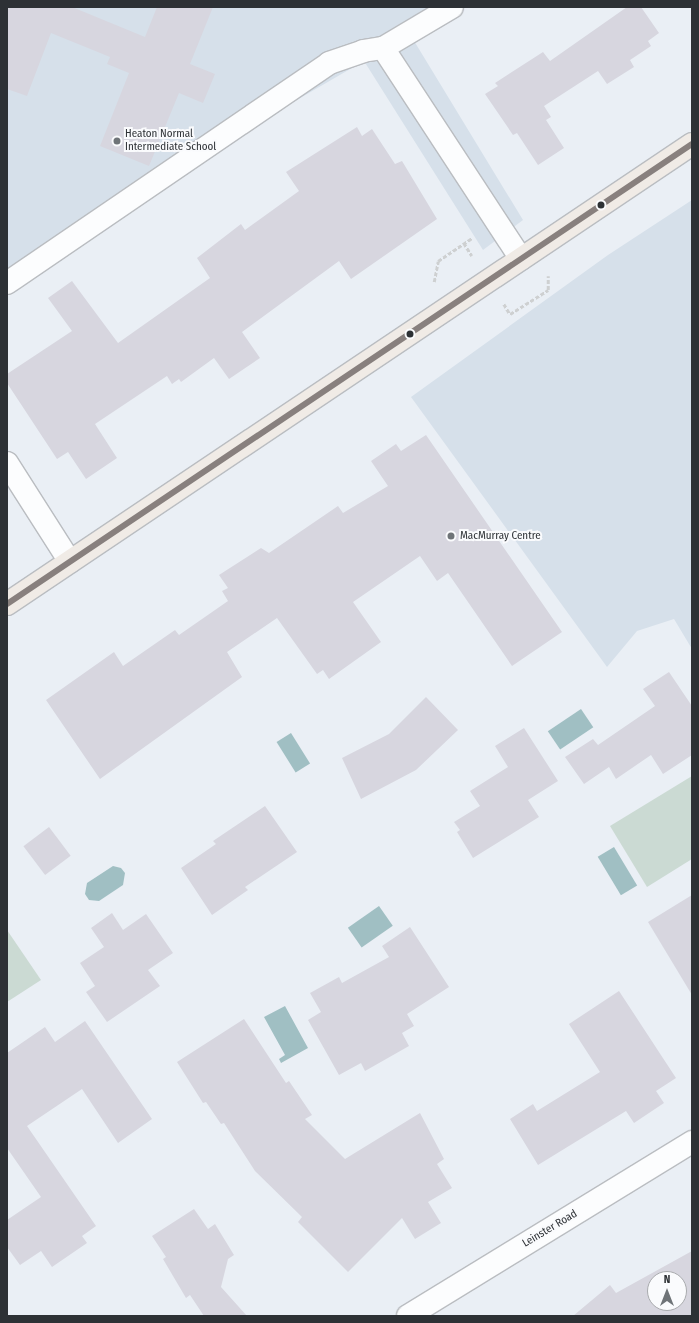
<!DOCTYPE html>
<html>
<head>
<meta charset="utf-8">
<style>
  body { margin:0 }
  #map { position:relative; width:699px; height:1323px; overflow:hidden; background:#eaeff5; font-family:"Fira Sans Condensed",sans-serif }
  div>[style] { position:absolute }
  .built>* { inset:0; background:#d6e0ea }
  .green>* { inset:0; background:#cbdad3 }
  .water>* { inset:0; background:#a0bfc3; transform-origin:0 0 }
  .building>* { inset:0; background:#d7d6df; transform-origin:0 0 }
  .path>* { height:2.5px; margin-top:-1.25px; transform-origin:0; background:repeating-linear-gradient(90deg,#ced0d1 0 4px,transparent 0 6px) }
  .roads { filter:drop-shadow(1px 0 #babdc1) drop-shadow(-1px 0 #babdc1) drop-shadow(0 1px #babdc1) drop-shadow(0 -1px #babdc1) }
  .minor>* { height:22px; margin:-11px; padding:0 11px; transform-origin:11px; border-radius:11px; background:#fcfdfe }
  .major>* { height:22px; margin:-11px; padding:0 11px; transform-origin:11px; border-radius:11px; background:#f0ebe6 }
  .bus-1>* { height:6px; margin:-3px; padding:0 3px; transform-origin:3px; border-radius:3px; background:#88807e }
  .dots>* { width:11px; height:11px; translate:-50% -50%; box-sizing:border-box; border:2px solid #fafbfd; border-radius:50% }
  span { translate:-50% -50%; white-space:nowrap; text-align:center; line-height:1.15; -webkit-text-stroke:4px #fafbfd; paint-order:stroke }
  .poi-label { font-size:11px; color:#2d3135 }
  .left { translate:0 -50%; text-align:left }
  .street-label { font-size:11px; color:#2d3135 }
  .frame { position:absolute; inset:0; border:8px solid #2d3135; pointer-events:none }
  .north { position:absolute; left:647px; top:1271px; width:40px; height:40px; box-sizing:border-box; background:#fafbfd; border:1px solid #a8aaad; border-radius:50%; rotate:0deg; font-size:11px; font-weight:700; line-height:16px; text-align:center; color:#2d3135 }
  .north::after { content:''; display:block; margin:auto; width:14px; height:18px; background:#6f7478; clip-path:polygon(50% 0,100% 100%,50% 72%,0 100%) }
</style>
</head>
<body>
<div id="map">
  <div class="built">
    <div style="clip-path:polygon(7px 7px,447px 7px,408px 31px,523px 220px,483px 250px,364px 61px,7px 268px)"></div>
    <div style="clip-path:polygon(692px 200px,692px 649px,674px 619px,637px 631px,607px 667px,411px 397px,608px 255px)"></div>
  </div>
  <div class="green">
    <div style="clip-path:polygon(692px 776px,692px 859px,647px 887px,610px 826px)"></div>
    <div style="clip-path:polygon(7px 930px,41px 980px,7px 1002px)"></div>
  </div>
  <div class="water">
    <div style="left:581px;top:709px;width:22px;height:40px;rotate:56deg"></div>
    <div style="left:291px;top:733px;width:36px;height:17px;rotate:58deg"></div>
    <div style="left:614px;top:847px;width:45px;height:19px;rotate:59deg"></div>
    <div style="clip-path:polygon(113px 866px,121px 868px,125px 873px,123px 885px,99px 901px,89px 900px,85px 894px,87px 883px)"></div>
    <div style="left:379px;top:906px;width:24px;height:38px;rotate:55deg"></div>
    <div style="clip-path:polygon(285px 1006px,308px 1048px,281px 1063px,279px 1059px,285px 1055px,264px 1017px)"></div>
  </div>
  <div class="building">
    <div style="clip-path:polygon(7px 7px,72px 7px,145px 37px,157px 7px,213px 7px,190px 64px,215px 74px,203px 103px,179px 93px,149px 166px,100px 146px,129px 73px,107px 64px,110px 57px,51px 33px,27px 96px,7px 89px)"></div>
    <div style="clip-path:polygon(627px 7px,641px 7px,659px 33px,648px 41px,651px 46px,630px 60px,634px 67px,607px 84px,598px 71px,544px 106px,551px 117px,546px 120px,564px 148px,538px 165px,517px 133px,513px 135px,485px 94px,498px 86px,495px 83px,543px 52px,550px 61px)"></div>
    <div style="clip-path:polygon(357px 127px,362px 136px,372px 129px,395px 164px,402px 161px,437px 219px,351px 279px,339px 261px,242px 332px,260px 358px,229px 379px,214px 358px,181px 382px,179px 379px,172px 384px,167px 376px,95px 424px,117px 458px,86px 479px,68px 452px,57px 459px,7px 383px,7px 374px,72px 331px,48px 298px,72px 281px,118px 343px,210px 278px,197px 258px,241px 224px,245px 230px,299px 191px,286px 172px)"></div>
    <div style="clip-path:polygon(426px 435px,562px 632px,512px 666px,448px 573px,437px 581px,420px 556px,353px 602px,381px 642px,329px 679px,323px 670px,317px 674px,277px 618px,227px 652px,242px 677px,100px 779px,46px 700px,114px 652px,123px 666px,175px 630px,179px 635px,228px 601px,222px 591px,228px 588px,219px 575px,261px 548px,269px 553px,338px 506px,343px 513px,388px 486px,371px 461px,396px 444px,401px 451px)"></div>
    <div style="clip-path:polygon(669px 672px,692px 706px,692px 755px,663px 774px,651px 755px,616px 779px,609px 767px,584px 784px,565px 757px,593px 739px,598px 745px,655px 706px,643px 689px)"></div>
    <div style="clip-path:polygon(426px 697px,458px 730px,416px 770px,361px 799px,342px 758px,389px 734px)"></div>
    <div style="clip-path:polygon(524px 728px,558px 781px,528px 800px,539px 817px,473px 858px,457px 832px,460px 830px,454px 822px,480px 806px,470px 791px,508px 767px,495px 746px)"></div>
    <div style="clip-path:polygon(265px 806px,297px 852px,245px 887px,248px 890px,212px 915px,181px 868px,216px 844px,213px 841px)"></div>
    <div style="left:49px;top:827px;width:36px;height:32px;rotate:53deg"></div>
    <div style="clip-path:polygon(692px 895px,692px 995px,648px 922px)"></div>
    <div style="clip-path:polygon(112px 913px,123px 930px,146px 914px,173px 953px,148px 970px,160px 986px,107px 1022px,86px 992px,95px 986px,80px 963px,104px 947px,91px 928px)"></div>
    <div style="clip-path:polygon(410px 927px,449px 987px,407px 1014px,414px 1026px,402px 1033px,409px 1046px,365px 1071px,361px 1063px,339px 1075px,308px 1020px,321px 1012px,310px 993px,339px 977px,342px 983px,389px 957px,382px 946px)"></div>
    <div style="clip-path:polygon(619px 991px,676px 1078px,656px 1091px,664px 1103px,634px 1123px,626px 1111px,538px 1165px,510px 1119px,533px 1104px,537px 1111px,600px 1072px,569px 1024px)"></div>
    <div style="clip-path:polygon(244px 1019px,286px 1083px,289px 1081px,312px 1115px,305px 1119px,345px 1159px,420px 1113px,444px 1159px,437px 1164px,452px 1188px,428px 1202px,441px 1223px,415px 1239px,402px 1218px,348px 1272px,298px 1222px,302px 1217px,255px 1171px,224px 1123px,221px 1124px,206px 1102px,203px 1103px,177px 1062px)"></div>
    <div style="clip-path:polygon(85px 1021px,152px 1119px,118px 1143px,82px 1089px,27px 1126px,96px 1226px,82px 1236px,87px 1243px,52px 1267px,41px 1251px,20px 1265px,7px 1247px,7px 1220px,41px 1197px,7px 1148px,7px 1053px,45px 1027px,55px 1042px)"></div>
    <div style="clip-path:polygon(194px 1209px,208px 1229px,215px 1224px,234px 1255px,228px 1259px,221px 1287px,247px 1316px,204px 1316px,190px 1295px,186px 1298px,163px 1259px,166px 1257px,152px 1236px)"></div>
    <div style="clip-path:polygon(evenodd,692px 1251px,692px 1316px,573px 1316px,610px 1285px,616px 1293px,692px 1251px,655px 1279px,679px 1279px,679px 1303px,655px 1303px,655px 1279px)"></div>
  </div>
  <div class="path">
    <div style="left:464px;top:243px;width:15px;rotate:58deg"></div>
    <div style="left:434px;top:282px;width:21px;rotate:-79deg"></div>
    <div style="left:438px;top:261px;width:41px;rotate:-34.1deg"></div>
    <div style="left:504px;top:304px;width:12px;rotate:59deg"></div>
    <div style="left:510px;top:314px;width:45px;rotate:-32.3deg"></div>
    <div style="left:548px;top:290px;width:14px;rotate:-90deg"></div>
  </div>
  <div class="roads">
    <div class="minor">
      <div style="left:383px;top:48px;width:80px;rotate:-30.7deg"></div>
      <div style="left:7px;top:283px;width:390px;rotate:-34.3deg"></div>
      <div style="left:329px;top:63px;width:36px;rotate:-19deg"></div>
      <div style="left:363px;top:51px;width:20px;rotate:-9deg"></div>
      <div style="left:383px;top:48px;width:252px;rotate:56.8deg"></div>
      <div style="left:7px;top:463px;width:117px;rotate:57.5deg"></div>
      <div style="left:408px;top:1316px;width:333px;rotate:-31.5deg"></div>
    </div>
    <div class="major">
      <div style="left:7px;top:604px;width:825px;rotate:-33.88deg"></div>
    </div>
  </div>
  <div class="bus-1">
    <div style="left:7px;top:604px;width:825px;rotate:-33.88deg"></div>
  </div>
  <div class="dots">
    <div style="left:117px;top:141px;background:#6f7478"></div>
    <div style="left:601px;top:205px;background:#2d3135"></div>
    <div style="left:410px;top:334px;background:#2d3135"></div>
    <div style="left:451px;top:536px;background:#6f7478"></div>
  </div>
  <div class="poi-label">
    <span class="left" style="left:125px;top:141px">Heaton Normal<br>Intermediate School</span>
    <span class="left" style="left:460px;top:536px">MacMurray Centre</span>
  </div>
  <div class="street-label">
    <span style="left:550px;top:1229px;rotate:-31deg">Leinster Road</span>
  </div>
  <div class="frame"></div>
  <div class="north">N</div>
</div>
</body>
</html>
